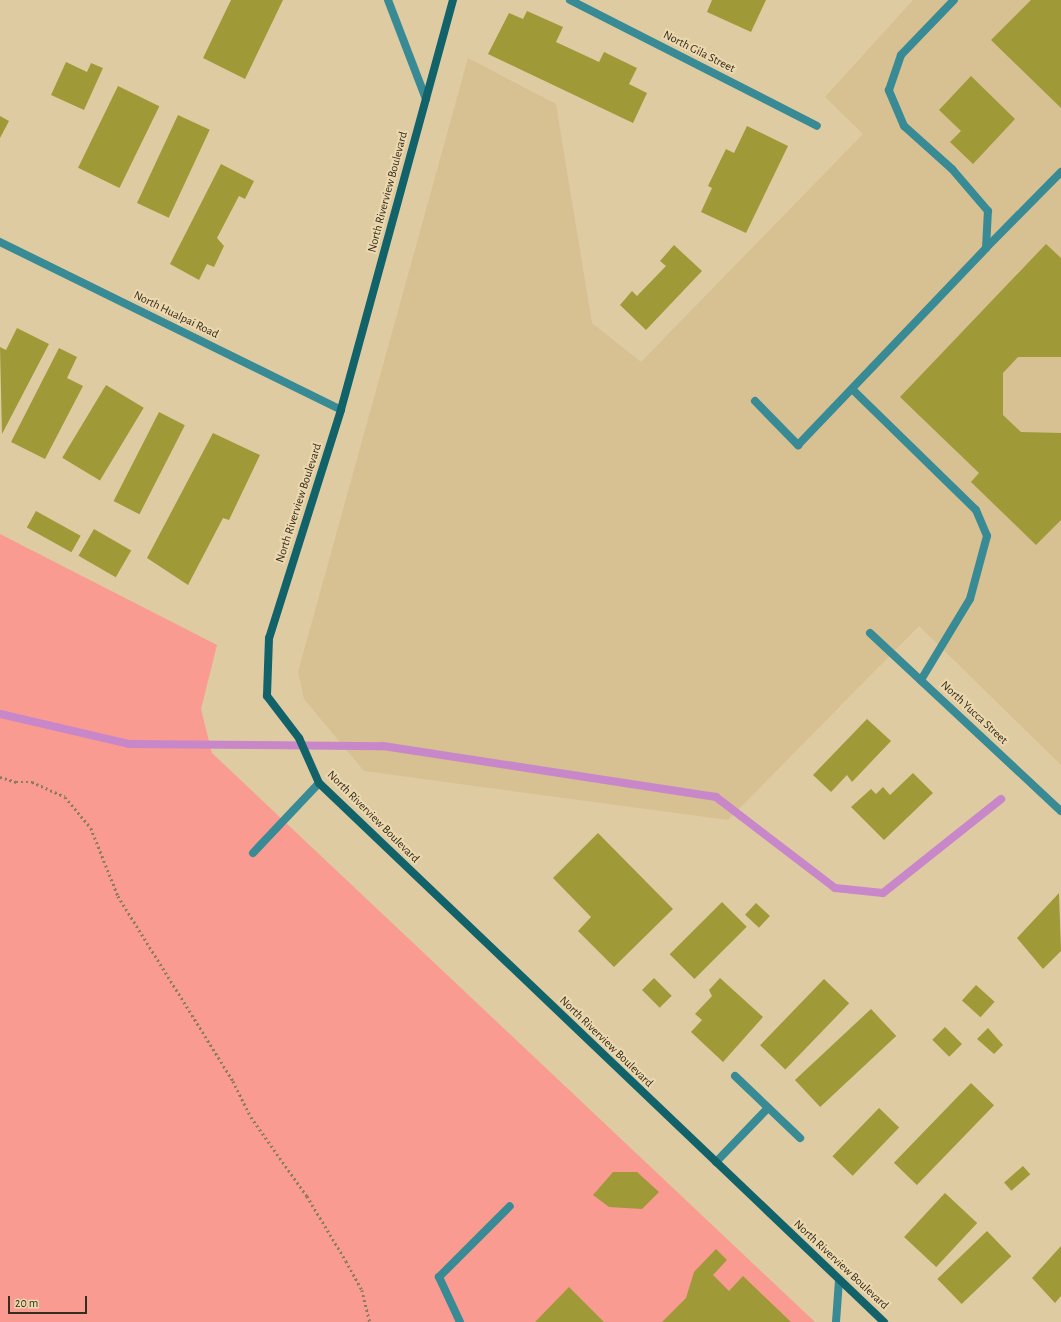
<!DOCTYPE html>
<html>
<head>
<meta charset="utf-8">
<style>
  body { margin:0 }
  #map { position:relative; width:1061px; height:1322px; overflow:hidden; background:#dfcba2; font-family:"Alegreya Sans",sans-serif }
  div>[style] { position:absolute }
  .built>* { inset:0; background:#d7c091 }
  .green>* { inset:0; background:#fa9b92 }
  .stream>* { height:8px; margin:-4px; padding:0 4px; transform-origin:4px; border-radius:4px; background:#c787c9 }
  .building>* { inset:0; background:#9f9938; transform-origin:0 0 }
  .path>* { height:2.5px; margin-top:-1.25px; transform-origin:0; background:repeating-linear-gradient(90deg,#8a7c5f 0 2px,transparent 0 5px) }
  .lane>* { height:8px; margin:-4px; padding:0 4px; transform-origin:4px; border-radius:4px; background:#388a94 }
  .street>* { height:8px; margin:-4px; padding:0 4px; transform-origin:4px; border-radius:4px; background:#388a94 }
  .secondary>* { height:8px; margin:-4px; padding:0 4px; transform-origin:4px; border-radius:4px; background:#12626a }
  span { translate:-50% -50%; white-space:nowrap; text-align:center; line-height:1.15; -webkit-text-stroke:4px #ecd8ae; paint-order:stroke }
  .street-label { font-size:12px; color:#352d1d }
  .scale { position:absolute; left:8px; top:1296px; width:79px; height:18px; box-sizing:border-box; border:2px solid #352d1d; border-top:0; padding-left:5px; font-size:12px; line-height:14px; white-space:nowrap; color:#352d1d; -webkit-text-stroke:3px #ecd8ae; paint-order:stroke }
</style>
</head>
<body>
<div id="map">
  <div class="built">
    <div style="clip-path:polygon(913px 0,1061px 0,1061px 765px,919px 626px,728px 820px,364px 771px,304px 699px,298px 672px,468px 58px,556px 104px,592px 323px,641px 362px,863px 134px,825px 97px)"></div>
  </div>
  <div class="green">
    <div style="clip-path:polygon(0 534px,217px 645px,201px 709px,212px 753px,815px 1322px,0 1322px)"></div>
  </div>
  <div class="stream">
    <div style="left:0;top:714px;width:132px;rotate:13.1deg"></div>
    <div style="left:129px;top:744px;width:254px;rotate:0.5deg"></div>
    <div style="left:383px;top:746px;width:337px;rotate:8.7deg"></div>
    <div style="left:716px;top:797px;width:150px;rotate:37.4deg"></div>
    <div style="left:835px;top:888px;width:48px;rotate:5.9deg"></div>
    <div style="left:883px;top:893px;width:151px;rotate:-38.5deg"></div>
  </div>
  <div class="building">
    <div style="clip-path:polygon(231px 0,283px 0,245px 79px,203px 58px)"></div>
    <div style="clip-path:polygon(712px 0,766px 0,751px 32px,707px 12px)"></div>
    <div style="clip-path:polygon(1031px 0,1061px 0,1061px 108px,991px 40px)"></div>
    <div style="clip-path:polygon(527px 11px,563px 27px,556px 42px,599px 62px,604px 52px,637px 68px,629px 84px,647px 93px,633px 123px,488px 54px,509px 13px,523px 19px)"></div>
    <div style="clip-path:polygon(66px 62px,87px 72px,91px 63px,103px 68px,84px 110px,51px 95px)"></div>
    <div style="clip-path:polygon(971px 76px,1015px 119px,973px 164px,950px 142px,961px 131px,939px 110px)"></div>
    <div style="left:118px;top:86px;width:46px;height:91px;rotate:26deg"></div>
    <div style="left:178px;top:115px;width:35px;height:97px;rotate:25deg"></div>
    <div style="clip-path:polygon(0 116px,9px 121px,0 138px)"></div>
    <div style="clip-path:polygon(747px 126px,788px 146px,746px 233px,701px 212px,712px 188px,708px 186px,726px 149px,734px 153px)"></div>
    <div style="clip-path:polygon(221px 164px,254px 181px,245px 199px,239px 196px,217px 238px,224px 246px,214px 267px,207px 264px,199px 280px,170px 264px)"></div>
    <div style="clip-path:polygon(1046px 244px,1061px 258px,1061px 357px,1018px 357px,1003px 373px,1003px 415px,1021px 432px,1061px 433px,1061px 520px,1036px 545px,971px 482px,979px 473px,900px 397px)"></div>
    <div style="clip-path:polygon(674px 245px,702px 271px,646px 330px,620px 305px,632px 291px,637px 296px,666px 266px,660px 261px)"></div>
    <div style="clip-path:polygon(17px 328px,49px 344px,2px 434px,0 347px,6px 350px)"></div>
    <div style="clip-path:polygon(59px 348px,77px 357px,67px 378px,83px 386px,45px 459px,11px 442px)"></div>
    <div style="left:106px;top:385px;width:44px;height:85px;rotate:31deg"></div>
    <div style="left:159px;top:412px;width:29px;height:100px;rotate:27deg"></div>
    <div style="clip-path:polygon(213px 433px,260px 455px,229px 520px,223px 518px,188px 585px,147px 558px)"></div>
    <div style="left:36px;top:511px;width:51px;height:19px;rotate:29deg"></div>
    <div style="left:94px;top:529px;width:43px;height:31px;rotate:30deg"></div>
    <div style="clip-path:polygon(867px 719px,891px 741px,852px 782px,847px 775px,831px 792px,813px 775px)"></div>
    <div style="clip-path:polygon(913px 773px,933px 793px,884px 840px,851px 807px,871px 789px,876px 794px,883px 787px,890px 795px)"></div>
    <div style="clip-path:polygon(598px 833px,673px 909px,614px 967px,578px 931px,591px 917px,553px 878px)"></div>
    <div style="clip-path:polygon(1059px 893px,1061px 951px,1043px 969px,1017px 938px)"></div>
    <div style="left:722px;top:902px;width:35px;height:74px;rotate:45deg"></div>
    <div style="left:756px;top:903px;width:19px;height:16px;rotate:43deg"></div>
    <div style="left:654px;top:978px;width:25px;height:17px;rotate:45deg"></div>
    <div style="clip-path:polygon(720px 978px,763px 1017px,723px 1062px,691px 1032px,702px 1020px,695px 1014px,712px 996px,709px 990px)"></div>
    <div style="left:824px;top:979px;width:35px;height:92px;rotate:44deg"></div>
    <div style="left:976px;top:985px;width:25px;height:21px;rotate:42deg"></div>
    <div style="left:871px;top:1009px;width:37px;height:104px;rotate:47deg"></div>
    <div style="left:945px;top:1027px;width:24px;height:18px;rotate:45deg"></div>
    <div style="clip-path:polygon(988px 1028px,1003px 1045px,994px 1054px,977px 1039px)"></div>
    <div style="left:971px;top:1083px;width:32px;height:111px;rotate:44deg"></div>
    <div style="left:879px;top:1108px;width:28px;height:67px;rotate:44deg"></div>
    <div style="left:1023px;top:1166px;width:11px;height:25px;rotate:49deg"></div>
    <div style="clip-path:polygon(613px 1172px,637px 1172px,659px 1192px,642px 1209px,609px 1207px,593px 1195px)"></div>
    <div style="left:945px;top:1193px;width:44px;height:60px;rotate:43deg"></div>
    <div style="left:987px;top:1231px;width:35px;height:69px;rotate:46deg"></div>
    <div style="clip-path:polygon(1061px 1246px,1061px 1296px,1055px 1303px,1032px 1278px)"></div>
    <div style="clip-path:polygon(716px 1249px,727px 1260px,713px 1275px,729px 1291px,743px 1276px,791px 1322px,662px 1322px,686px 1298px,694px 1272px)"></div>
    <div style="clip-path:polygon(569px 1287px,604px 1322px,535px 1322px)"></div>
  </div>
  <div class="path">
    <div style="left:0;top:777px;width:17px;rotate:17deg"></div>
    <div style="left:16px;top:782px;width:16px"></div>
    <div style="left:32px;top:782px;width:36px;rotate:24deg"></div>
    <div style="left:65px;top:797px;width:40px;rotate:50deg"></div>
    <div style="left:91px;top:828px;width:73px;rotate:68.3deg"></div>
    <div style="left:118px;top:896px;width:218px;rotate:58.1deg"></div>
    <div style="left:233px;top:1081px;width:40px;rotate:63.4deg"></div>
    <div style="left:251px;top:1117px;width:97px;rotate:54.7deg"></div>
    <div style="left:307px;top:1196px;width:76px;rotate:59deg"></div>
    <div style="left:346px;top:1261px;width:33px;rotate:61deg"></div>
    <div style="left:362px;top:1290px;width:33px;rotate:76deg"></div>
  </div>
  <div class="lane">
    <div style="left:986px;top:248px;width:107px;rotate:-45.4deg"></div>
    <div style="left:852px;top:389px;width:173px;rotate:44.3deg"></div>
    <div style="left:976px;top:510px;width:28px;rotate:67deg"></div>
    <div style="left:987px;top:536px;width:65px;rotate:105.1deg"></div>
    <div style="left:970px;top:599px;width:95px;rotate:121.2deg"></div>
    <div style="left:755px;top:401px;width:62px;rotate:45.7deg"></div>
    <div style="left:798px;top:445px;width:272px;rotate:-46.3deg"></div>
    <div style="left:986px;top:248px;width:37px;rotate:-87deg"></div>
    <div style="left:988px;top:211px;width:55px;rotate:-130.6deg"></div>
    <div style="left:952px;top:169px;width:64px;rotate:-138.1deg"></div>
    <div style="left:904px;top:126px;width:39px;rotate:-113deg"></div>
    <div style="left:889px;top:90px;width:37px;rotate:-71deg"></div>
    <div style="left:901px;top:55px;width:76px;rotate:-46.1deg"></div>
    <div style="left:253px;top:853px;width:96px;rotate:-46.7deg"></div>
    <div style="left:735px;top:1076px;width:90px;rotate:43.6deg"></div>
    <div style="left:716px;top:1162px;width:75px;rotate:-46.1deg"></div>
    <div style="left:460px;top:1322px;width:50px;rotate:-115deg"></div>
    <div style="left:439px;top:1277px;width:100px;rotate:-45deg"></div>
    <div style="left:836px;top:1322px;width:42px;rotate:-85.9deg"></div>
  </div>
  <div class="street">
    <div style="left:388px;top:0;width:106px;rotate:69deg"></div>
    <div style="left:570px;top:0;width:277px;rotate:27deg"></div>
    <div style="left:0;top:242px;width:380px;rotate:26.2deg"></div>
    <div style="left:870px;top:633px;width:261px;rotate:43deg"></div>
  </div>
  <div class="secondary">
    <div style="left:453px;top:0;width:425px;rotate:105.3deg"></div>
    <div style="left:341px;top:410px;width:239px;rotate:107.5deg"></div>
    <div style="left:269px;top:638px;width:58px;rotate:92deg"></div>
    <div style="left:267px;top:696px;width:53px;rotate:52.7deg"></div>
    <div style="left:299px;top:738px;width:49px;rotate:66deg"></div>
    <div style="left:319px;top:783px;width:781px;rotate:43.65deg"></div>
  </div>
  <div class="street-label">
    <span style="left:699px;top:52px;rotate:27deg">North Gila Street</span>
    <span style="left:388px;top:192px;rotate:-75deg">North Riverview Boulevard</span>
    <span style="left:176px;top:315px;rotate:26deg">North Hualpai Road</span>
    <span style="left:299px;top:503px;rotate:-72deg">North Riverview Boulevard</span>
    <span style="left:974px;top:713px;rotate:43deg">North Yucca Street</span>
    <span style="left:373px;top:817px;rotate:45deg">North Riverview Boulevard</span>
    <span style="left:606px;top:1042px;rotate:44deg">North Riverview Boulevard</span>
    <span style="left:841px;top:1265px;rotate:43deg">North Riverview Boulevard</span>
  </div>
  <div class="scale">20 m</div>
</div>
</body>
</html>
